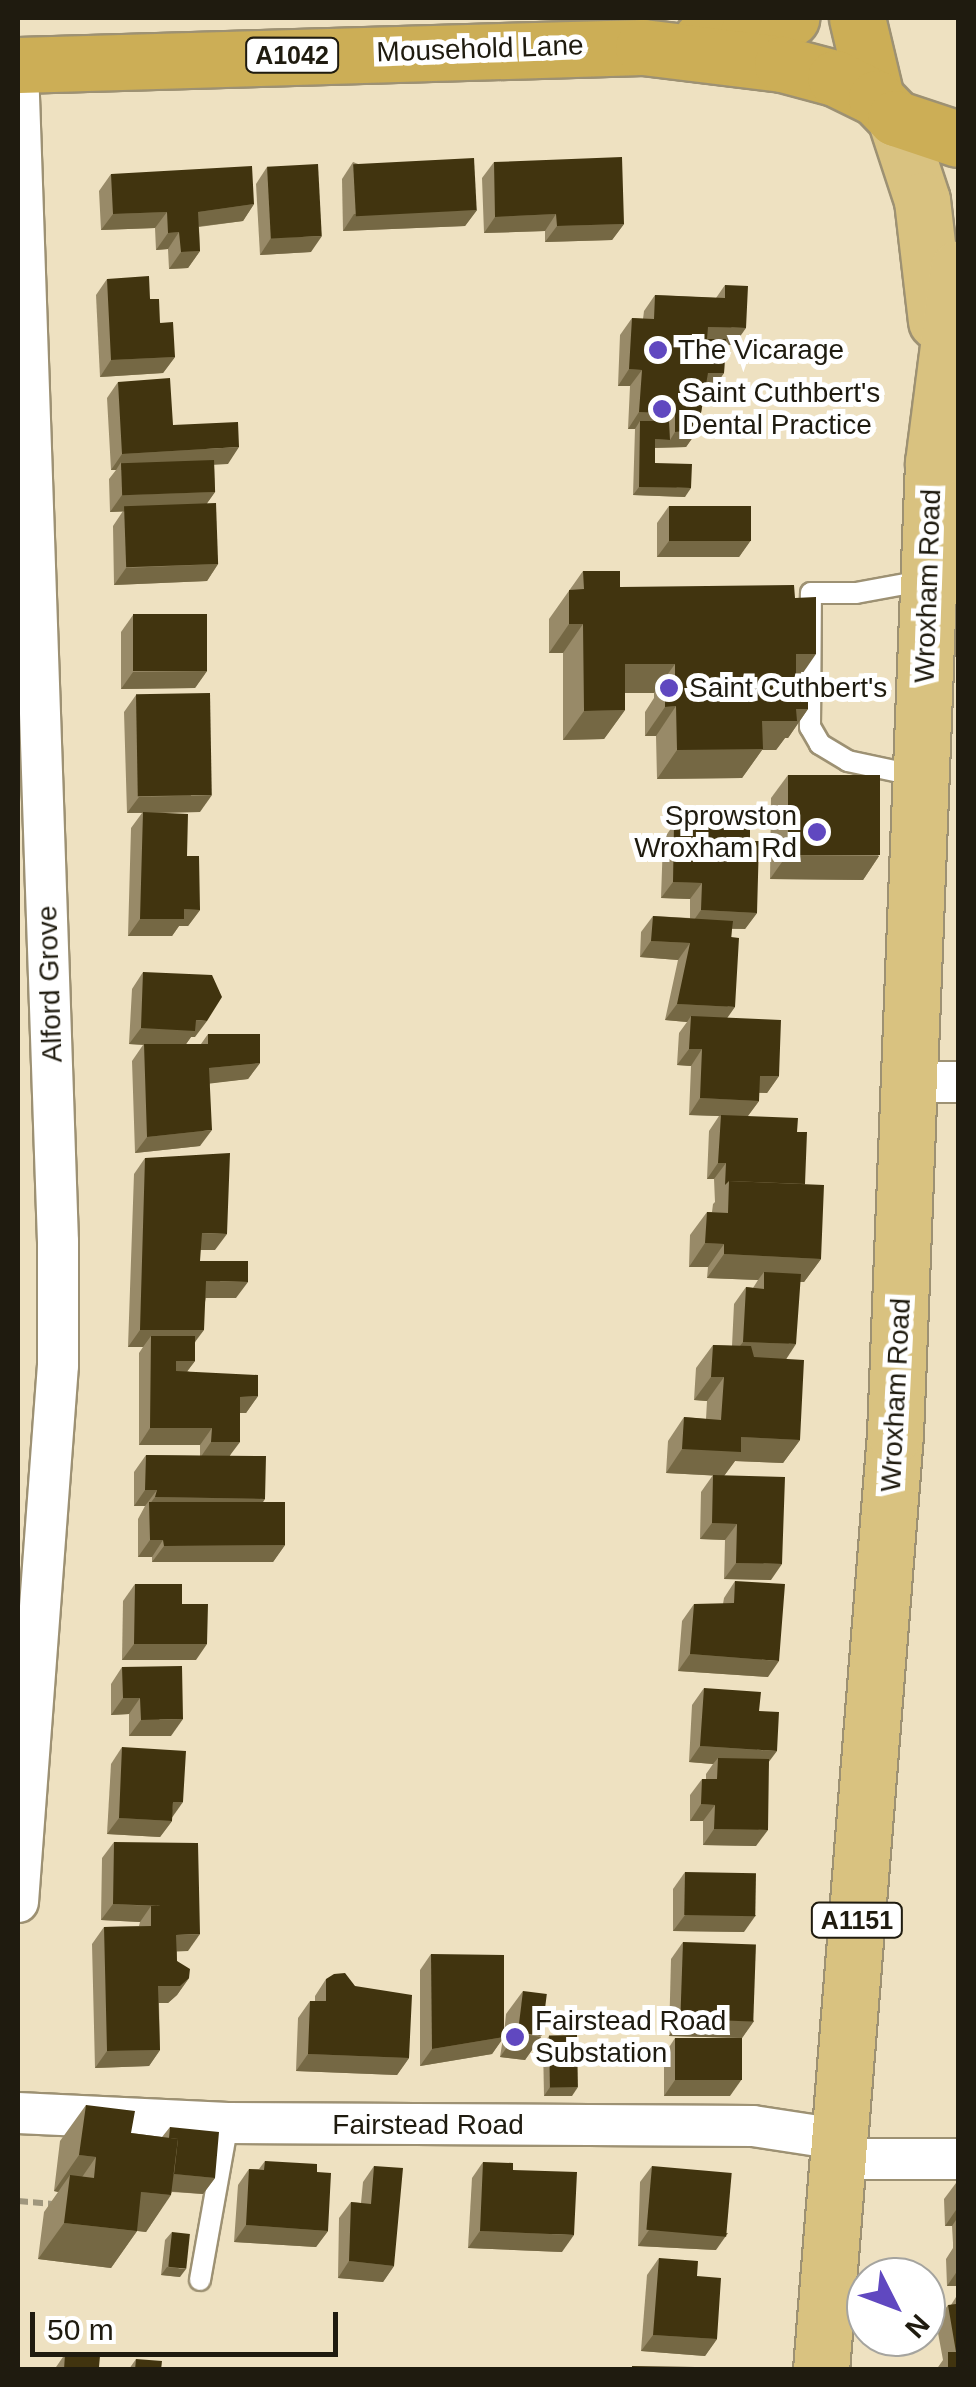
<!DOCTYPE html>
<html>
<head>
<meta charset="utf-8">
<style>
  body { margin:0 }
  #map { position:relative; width:976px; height:2387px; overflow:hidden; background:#eee1c1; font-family:Helvetica,sans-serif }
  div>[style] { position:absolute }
  .path>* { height:6px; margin-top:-3px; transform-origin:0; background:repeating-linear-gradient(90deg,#9f967d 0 10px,transparent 0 15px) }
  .roads { filter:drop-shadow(2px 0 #9d9173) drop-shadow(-2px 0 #9d9173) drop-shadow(0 2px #9d9173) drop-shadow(0 -2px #9d9173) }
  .service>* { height:20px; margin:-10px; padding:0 10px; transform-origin:10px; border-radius:10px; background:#fff }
  .minor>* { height:40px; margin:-20px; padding:0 20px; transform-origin:20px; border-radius:20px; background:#fff }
  .primary>* { height:55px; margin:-27.5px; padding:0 27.5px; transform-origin:27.5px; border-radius:27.5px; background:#d9c280 }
  .trunk>* { height:55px; margin:-27.5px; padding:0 27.5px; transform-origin:27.5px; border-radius:27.5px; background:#ccae56 }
  .wall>* { inset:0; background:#988a68 }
  .shaded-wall>* { inset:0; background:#756844 }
  .building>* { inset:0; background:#41340f; transform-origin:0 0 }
  .dots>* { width:28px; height:28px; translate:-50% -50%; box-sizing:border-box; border:5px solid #fff; border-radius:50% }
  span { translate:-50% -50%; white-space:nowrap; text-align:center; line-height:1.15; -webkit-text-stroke:10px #fff; paint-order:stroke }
  .shield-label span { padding:2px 8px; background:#fff; border:2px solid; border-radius:8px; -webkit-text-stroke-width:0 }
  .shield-label { font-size:25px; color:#1f1b0f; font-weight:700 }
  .street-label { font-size:28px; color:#1f1b0f }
  .poi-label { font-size:28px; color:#1f1b0f }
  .left { translate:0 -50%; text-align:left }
  .right { translate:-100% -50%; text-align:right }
  .frame { position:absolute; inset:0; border:20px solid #1f1b0f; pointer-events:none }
  .north { position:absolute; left:846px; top:2257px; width:100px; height:100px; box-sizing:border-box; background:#fff; border:2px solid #a5a49f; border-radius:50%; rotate:132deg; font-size:28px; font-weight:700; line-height:40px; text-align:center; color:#1f1b0f }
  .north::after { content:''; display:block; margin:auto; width:35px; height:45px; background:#6048c0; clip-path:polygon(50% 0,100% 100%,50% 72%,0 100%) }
  .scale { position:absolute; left:30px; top:2312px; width:308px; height:45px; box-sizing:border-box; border:5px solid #1f1b0f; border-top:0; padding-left:12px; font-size:30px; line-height:35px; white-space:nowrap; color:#1f1b0f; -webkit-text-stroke:8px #fff; paint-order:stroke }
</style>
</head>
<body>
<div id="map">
  <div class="path">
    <div style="left:18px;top:2201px;width:38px;rotate:5deg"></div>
  </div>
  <div class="roads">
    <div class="service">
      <div style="left:918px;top:776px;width:72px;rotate:-167.9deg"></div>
      <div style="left:848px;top:761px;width:33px;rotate:-149deg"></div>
      <div style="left:820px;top:744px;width:20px;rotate:-120deg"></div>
      <div style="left:810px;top:727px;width:134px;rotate:-89.6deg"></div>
      <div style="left:811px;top:593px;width:45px"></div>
      <div style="left:856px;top:593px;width:72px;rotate:-10.4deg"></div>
      <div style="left:200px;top:2280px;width:159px;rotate:-79.9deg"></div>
    </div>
    <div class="minor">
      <div style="left:912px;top:1082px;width:46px"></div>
      <div style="left:18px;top:1902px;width:538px;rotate:-85.74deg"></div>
      <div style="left:58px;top:1365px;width:123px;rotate:-90deg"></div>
      <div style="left:58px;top:1242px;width:1178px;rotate:-91.95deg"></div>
      <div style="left:18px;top:2113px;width:210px;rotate:2.7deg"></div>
      <div style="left:228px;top:2123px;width:525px;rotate:0.33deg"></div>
      <div style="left:753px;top:2126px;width:86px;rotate:8.7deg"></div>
      <div style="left:836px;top:2159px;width:122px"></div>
    </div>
    <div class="primary">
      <div style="left:895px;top:118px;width:86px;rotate:71.8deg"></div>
      <div style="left:922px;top:200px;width:122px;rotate:83.4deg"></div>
      <div style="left:821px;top:2370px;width:939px;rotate:-85.48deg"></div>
      <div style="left:895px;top:1434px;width:972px;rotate:-87.76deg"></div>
      <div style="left:933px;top:463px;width:196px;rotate:-82.7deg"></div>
    </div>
    <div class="trunk">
      <div style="left:857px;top:18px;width:82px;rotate:76.6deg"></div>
      <div style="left:701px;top:39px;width:47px;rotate:-7.3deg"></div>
      <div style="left:748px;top:33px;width:46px;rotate:-19.2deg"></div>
      <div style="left:18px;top:65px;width:625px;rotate:-1.65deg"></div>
      <div style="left:643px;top:47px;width:140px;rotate:7deg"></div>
      <div style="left:782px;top:64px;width:55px;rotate:14.8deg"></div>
      <div style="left:835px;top:78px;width:46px;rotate:26deg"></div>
      <div style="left:876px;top:98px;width:28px;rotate:46deg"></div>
      <div style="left:895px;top:118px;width:66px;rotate:18.4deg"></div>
    </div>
  </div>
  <div class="wall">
    <div style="clip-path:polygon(353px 162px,477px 210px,465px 226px,343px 231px,342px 179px)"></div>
    <div style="clip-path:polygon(494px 162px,624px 224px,612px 240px,545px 242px,545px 231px,484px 233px,482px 178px)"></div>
    <div style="clip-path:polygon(267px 167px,311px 252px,260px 255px,256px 184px)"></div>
    <div style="clip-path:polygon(111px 174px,254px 204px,243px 221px,199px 227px,200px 251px,188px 268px,169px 269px,168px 249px,156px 250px,155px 228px,101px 230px,99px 191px)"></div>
    <div style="clip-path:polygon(107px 279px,150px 299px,175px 357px,163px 373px,100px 377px,96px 295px)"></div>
    <div style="clip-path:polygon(725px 285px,734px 345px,726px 345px,724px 373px,712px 390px,705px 390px,698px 430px,686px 447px,655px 448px,655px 463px,685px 497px,633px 495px,635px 429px,628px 429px,630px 386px,618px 386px,620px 335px,632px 318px,643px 319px,644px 311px,655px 295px,716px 298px)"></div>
    <div style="clip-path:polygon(118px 382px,173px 425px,228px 464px,214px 464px,215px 492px,207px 503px,218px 564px,207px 581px,114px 585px,113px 526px,123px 511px,110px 512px,109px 479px,116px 470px,111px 470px,107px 398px)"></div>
    <div style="clip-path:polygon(669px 506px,751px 540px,739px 557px,657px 557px,657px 523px)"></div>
    <div style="clip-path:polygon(583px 571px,620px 587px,796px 683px,796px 693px,808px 709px,788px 738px,785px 738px,776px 750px,762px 750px,742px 778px,657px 779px,656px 736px,645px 736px,645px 712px,654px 698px,654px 693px,625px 693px,625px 710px,604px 739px,563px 740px,563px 653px,549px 653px,549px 619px)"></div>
    <div style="clip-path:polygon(133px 615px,207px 671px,195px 688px,121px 689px,121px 632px)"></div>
    <div style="clip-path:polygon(136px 695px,200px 812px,162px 813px,187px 856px,200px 910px,188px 926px,179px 926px,172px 936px,128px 936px,131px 828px,142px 813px,127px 813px,124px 712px)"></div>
    <div style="clip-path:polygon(788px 775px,879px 856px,863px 880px,770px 879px,771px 798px)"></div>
    <div style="clip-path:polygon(674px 824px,750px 841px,757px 913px,745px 929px,732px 929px,727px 1018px,779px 1076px,767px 1093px,759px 1093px,759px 1101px,748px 1116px,797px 1132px,805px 1184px,821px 1259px,804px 1282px,800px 1282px,786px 1359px,800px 1440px,783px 1463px,735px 1461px,724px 1476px,771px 1580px,724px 1579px,725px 1540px,700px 1539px,701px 1492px,713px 1475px,721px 1476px,666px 1473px,668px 1441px,684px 1417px,706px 1419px,707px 1401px,694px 1400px,696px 1368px,713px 1345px,732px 1346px,734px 1304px,746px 1287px,753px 1288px,758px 1280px,707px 1278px,708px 1267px,689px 1267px,690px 1235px,707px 1212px,712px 1212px,713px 1204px,715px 1202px,714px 1179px,707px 1179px,709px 1131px,719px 1116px,689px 1115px,691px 1066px,677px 1065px,679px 1033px,687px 1022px,665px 1020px,678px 960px,640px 957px,641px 932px,653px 916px,690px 918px,690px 899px,661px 898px,663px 840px)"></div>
    <div style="clip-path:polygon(143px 972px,195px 1037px,191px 1037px,186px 1044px,201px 1044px,208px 1034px,260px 1063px,248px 1079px,210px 1083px,200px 1146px,135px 1153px,132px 1061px,143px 1045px,129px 1044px,132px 989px)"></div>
    <div style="clip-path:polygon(145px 1158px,215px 1250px,200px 1250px,200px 1261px,236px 1298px,206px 1298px,195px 1343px,195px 1361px,187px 1371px,258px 1396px,246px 1413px,240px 1413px,230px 1456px,263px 1502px,285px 1545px,273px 1562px,152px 1562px,152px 1557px,138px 1557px,138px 1519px,145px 1506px,134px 1506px,134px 1472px,146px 1455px,200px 1456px,200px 1445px,139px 1445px,139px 1353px,143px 1347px,128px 1347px,134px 1174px)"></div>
    <div style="clip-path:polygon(735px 1581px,768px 1677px,678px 1671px,682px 1621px,694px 1604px,723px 1604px,724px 1598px)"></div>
    <div style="clip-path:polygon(135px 1584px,182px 1604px,196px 1660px,122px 1660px,123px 1601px)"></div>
    <div style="clip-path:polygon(122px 1667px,171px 1736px,129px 1736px,129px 1714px,111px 1715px,111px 1684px)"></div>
    <div style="clip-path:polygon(704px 1688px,769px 1763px,756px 1846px,703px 1845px,703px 1821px,690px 1821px,690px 1795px,702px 1779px,706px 1779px,706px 1774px,713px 1764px,689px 1762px,692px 1705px)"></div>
    <div style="clip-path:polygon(122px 1747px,172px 1818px,172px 1821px,160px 1837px,107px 1834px,111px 1764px)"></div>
    <div style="clip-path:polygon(114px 1842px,188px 1951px,177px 1951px,177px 1961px,189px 1978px,177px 1995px,168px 2003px,159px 2003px,160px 2050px,149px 2066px,95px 2068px,92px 1944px,104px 1927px,139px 1926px,140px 1922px,101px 1920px,102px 1858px)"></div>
    <div style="clip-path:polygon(685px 1872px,744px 1932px,673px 1931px,673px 1889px)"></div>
    <div style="clip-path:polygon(683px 1942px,754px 2021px,742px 2038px,669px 2036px,671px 1959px)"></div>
    <div style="clip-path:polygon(431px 1954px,504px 2034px,506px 2014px,523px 1991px,541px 2037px,525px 2060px,500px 2057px,503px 2038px,492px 2054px,420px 2066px,420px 1970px)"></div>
    <div style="clip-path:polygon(326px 1979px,409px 2058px,397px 2075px,296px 2071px,298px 2018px,310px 2001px,315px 2001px,315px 1996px)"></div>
    <div style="clip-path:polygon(549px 2036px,572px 2096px,544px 2096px,543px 2044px)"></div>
    <div style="clip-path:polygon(675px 2038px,730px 2096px,664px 2096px,664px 2055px)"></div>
    <div style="clip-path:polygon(86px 2105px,131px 2133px,162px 2137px,170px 2127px,215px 2178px,203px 2194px,172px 2192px,146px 2232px,137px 2231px,111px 2268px,38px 2259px,44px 2212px,58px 2192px,54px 2191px,60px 2141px)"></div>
    <div style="clip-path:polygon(265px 2161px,317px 2172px,328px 2231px,316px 2247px,234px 2242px,238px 2185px,249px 2169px,259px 2169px)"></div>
    <div style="clip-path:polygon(483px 2162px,513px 2170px,562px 2252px,468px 2248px,472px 2178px)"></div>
    <div style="clip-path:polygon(374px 2166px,394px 2266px,383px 2282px,338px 2278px,339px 2218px,351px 2202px,361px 2203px,363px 2182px)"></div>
    <div style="clip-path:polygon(652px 2166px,716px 2250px,638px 2246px,640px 2182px)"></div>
    <div style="clip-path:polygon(956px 2183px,958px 2183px,958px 2286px,947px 2286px,946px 2259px,953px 2248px,953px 2243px,952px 2226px,945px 2226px,944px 2199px)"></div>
    <div style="clip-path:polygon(172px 2232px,180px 2277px,161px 2275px,165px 2240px)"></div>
    <div style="clip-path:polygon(659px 2258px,697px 2276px,717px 2339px,705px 2356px,641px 2351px,647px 2275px)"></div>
    <div style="clip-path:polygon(956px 2297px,958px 2370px,936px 2370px,943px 2360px,936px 2322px,948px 2305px,951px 2305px)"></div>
    <div style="clip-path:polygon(65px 2354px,99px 2367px,129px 2369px,136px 2359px,161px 2370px,54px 2370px)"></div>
  </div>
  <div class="shaded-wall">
    <div style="clip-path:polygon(254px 204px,243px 221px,186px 228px,198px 212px)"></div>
    <div style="clip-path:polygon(477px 210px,465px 226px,343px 231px,354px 214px)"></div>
    <div style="clip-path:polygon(167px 212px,155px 228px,101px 230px,113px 214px)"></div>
    <div style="clip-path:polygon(556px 214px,545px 231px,484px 233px,495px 217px)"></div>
    <div style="clip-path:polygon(624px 224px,612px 240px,545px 242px,557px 226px)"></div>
    <div style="clip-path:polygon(179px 232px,168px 249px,156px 250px,168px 233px)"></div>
    <div style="clip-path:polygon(322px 236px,311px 252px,260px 255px,271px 238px)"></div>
    <div style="clip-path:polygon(200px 251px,188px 268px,169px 269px,181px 252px)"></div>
    <div style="clip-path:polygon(708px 327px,746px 328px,734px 345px,696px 344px)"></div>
    <div style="clip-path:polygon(175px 357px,163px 373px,100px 377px,111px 360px)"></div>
    <div style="clip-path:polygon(629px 369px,642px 370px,630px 386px,618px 386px)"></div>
    <div style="clip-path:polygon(708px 373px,724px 373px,712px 390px,696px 389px)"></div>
    <div style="clip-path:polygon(639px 412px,675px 414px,663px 430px,640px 421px,635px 429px,628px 429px)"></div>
    <div style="clip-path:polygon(698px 430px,686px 447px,649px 448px,655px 439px,670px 440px,675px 432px)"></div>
    <div style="clip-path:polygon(239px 447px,228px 464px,121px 470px,121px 462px,116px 470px,111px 470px,122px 454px)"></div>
    <div style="clip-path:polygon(639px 487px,691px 488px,685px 497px,633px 495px)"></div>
    <div style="clip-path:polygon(215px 492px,203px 509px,110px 512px,122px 495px)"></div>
    <div style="clip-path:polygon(751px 540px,739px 557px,657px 557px,669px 541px)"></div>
    <div style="clip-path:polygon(218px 564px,207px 581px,114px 585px,126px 568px)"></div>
    <div style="clip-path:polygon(569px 624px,583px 624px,563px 653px,549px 653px)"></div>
    <div style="clip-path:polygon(796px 654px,816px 654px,796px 683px)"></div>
    <div style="clip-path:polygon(625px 664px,675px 664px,654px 693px,604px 693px)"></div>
    <div style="clip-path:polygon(207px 671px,195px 688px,121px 689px,133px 672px)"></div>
    <div style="clip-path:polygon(676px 706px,656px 736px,645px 736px,665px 707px)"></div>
    <div style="clip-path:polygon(796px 709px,808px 709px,788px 738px,785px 738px,776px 750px,762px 750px,742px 778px,657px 779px,677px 750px)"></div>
    <div style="clip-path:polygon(625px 710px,604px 739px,563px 740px,584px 711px)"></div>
    <div style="clip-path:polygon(212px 795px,200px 812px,127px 813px,139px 797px)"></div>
    <div style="clip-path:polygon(787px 855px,879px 856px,863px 880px,770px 879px)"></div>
    <div style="clip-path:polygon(673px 882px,702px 883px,690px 899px,661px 898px)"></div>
    <div style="clip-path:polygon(184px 909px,200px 910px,188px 926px,179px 926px,172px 936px,128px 936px,140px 919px)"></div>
    <div style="clip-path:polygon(701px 910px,757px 913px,745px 929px,689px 927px)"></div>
    <div style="clip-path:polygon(651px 941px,690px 943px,678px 960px,640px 957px)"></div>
    <div style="clip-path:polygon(677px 1004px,735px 1007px,723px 1024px,691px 1016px,687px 1022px,665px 1020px)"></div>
    <div style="clip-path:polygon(196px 1020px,207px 1021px,195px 1037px,191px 1037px,184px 1047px,129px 1044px,141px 1028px)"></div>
    <div style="clip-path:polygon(689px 1049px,702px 1049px,691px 1066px,677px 1065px)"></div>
    <div style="clip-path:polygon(260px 1063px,248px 1079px,198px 1085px,209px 1068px)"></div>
    <div style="clip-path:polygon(760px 1076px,779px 1076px,767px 1093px,749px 1092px)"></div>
    <div style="clip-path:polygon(700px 1098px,759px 1101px,747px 1117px,689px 1115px)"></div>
    <div style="clip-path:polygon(212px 1130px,200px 1146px,135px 1153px,147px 1137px)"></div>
    <div style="clip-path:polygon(718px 1163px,726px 1163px,714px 1179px,707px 1179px)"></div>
    <div style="clip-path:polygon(202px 1233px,227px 1234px,215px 1250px,190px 1250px)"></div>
    <div style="clip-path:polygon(705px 1243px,724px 1244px,708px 1267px,689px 1267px)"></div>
    <div style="clip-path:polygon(724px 1254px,821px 1259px,804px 1282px,764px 1280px,764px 1272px,758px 1280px,707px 1278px)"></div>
    <div style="clip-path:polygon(206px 1281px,248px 1282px,236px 1298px,195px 1298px)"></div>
    <div style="clip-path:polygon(140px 1330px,204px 1330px,192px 1346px,151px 1336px,143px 1347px,128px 1347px)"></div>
    <div style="clip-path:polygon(743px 1342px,796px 1344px,785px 1361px,731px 1358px)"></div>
    <div style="clip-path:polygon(176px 1361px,195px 1361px,183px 1377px,164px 1377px)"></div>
    <div style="clip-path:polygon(711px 1377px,724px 1377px,707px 1401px,694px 1400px)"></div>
    <div style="clip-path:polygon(258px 1396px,246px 1413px,228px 1413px,240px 1397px)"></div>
    <div style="clip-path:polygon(150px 1428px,212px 1428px,200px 1445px,139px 1445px)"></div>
    <div style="clip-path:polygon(741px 1437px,800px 1440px,783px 1463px,735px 1461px,724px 1476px,666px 1473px,682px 1449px)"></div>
    <div style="clip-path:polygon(211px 1442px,240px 1442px,228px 1458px,200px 1458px)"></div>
    <div style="clip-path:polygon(145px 1490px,157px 1490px,145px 1506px,134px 1506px)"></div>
    <div style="clip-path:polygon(155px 1497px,265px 1499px,254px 1516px,149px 1505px)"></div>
    <div style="clip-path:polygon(712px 1523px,737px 1524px,725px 1540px,700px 1539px)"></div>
    <div style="clip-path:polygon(150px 1540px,163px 1540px,152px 1557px,138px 1557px)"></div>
    <div style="clip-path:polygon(285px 1545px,273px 1562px,152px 1562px,164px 1546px)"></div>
    <div style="clip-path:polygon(736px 1563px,782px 1564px,771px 1580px,724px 1579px)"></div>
    <div style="clip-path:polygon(134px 1644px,207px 1644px,196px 1660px,122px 1660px)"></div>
    <div style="clip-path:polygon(690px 1654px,779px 1661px,768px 1677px,678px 1671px)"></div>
    <div style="clip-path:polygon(123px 1698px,140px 1698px,129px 1714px,111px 1715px)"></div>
    <div style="clip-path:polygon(183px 1719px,171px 1736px,129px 1736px,141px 1720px)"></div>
    <div style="clip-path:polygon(700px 1746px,777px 1751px,765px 1767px,718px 1758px,713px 1764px,689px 1762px)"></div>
    <div style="clip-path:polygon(173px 1802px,183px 1802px,171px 1819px)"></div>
    <div style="clip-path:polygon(701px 1804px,715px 1805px,703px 1821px,690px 1821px)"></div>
    <div style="clip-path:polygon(119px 1818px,172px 1821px,160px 1837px,107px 1834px)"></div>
    <div style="clip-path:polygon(714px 1829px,768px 1830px,756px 1846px,703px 1845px)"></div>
    <div style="clip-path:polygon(113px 1904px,151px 1906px,140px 1922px,101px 1920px)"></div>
    <div style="clip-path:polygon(685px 1915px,756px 1915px,744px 1932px,673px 1931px)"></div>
    <div style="clip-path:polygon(200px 1934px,188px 1951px,165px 1952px,176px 1935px)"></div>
    <div style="clip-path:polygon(189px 1978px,177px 1995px,168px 2003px,147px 2003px,158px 1986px)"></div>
    <div style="clip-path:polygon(680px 2019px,754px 2021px,742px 2038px,669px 2036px)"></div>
    <div style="clip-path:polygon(517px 2033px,541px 2037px,525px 2060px,500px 2057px)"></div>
    <div style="clip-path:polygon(504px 2037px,492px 2054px,420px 2066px,432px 2049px)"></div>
    <div style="clip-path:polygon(160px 2050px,149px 2066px,95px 2068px,107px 2051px)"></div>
    <div style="clip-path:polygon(308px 2054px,409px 2058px,397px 2075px,296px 2071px)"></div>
    <div style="clip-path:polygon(742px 2079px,730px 2096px,664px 2096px,675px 2080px)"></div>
    <div style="clip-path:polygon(550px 2087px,578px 2087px,572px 2096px,544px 2096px)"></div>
    <div style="clip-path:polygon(79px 2155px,96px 2157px,71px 2193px,70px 2175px,58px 2192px,54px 2191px)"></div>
    <div style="clip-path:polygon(165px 2173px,215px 2178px,203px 2194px,154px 2190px)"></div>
    <div style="clip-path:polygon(141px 2192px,171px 2195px,146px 2232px,116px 2228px)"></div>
    <div style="clip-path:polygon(956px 2210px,958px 2210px,958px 2217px,952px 2226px,945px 2226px)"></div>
    <div style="clip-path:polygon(64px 2223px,137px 2231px,111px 2268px,38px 2259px)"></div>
    <div style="clip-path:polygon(246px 2225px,328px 2231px,316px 2247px,234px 2242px)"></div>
    <div style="clip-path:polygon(649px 2230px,728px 2233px,716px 2250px,638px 2246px)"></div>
    <div style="clip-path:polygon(480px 2231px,574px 2235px,562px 2252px,468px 2248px)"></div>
    <div style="clip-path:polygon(349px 2261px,394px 2266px,383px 2282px,338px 2278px)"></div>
    <div style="clip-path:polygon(167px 2267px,186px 2269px,180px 2277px,161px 2275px)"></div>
    <div style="clip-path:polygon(958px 2270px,958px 2286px,947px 2286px)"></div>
    <div style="clip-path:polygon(653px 2335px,717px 2339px,705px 2356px,641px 2351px)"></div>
  </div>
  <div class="building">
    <div style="clip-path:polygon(622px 157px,624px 224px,557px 226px,556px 214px,495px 217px,494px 162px)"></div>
    <div style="left:474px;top:158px;width:52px;height:121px;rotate:87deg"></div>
    <div style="left:318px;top:164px;width:72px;height:51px;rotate:87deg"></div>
    <div style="clip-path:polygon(252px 166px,254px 204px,198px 212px,200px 251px,181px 252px,179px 232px,168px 233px,167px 212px,113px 214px,111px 174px)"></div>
    <div style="clip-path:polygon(149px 276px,150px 299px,159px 299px,160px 323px,173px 322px,175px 357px,111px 360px,107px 279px)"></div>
    <div style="clip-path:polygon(725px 285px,748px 286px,746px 328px,708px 327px,707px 339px,726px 339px,724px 373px,708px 373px,698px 430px,675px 432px,675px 414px,639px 412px,642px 370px,629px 369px,632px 318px,654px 319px,655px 295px,725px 298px)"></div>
    <div style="clip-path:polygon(170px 378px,173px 425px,238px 422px,239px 447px,122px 454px,118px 382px)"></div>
    <div style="clip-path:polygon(640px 421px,669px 421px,670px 440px,655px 439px,655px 463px,692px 464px,691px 488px,639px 487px)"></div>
    <div style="left:214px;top:460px;width:32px;height:93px;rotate:88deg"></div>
    <div style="left:216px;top:503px;width:61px;height:92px;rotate:88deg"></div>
    <div style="left:669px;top:506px;width:82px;height:35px"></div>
    <div style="clip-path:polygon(583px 571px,620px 571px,620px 587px,794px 585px,795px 598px,816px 597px,816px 654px,796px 654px,796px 693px,808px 693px,808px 709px,796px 709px,797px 721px,762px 721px,763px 749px,677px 750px,676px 706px,665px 707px,665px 683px,675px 683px,675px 664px,625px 664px,625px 710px,584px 711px,583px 624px,569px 624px,569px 590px,584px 589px)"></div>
    <div style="left:207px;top:614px;width:57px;height:74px;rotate:90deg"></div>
    <div style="left:210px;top:693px;width:102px;height:74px;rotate:89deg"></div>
    <div style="left:788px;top:775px;width:92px;height:80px"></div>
    <div style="clip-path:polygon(143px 812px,188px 814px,187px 856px,199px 856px,200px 910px,184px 909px,184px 919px,140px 919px)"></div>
    <div style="clip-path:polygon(674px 824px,750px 826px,750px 841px,759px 841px,757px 913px,701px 910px,702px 883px,673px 882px)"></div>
    <div style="clip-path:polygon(653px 916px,733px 921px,731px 937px,739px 938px,735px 1007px,677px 1004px,690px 943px,651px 941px)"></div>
    <div style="clip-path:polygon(143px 972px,212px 975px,222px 997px,207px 1021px,196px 1020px,195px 1031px,141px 1028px)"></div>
    <div style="clip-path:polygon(691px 1016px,781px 1020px,779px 1076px,760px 1076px,759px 1101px,700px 1098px,702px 1049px,689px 1049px)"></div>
    <div style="clip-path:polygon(208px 1034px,260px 1034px,260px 1063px,209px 1068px,212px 1130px,147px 1137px,144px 1044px,208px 1044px)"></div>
    <div style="clip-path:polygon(721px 1115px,798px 1118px,797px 1132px,807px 1132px,805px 1184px,729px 1181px,725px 1185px,726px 1163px,718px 1163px)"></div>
    <div style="clip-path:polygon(230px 1153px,227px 1234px,202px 1233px,200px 1261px,248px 1261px,248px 1282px,206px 1281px,204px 1330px,140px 1330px,145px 1158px)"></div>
    <div style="clip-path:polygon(729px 1181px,824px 1185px,821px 1259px,724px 1254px,724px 1244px,705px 1243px,707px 1212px,728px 1213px)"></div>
    <div style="clip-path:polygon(764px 1272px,801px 1274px,796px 1344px,743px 1342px,746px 1287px,764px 1289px)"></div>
    <div style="clip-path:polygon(151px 1336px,195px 1336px,195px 1361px,176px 1361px,176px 1371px,258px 1375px,258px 1396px,240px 1397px,240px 1442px,211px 1442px,212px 1428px,150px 1428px)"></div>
    <div style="clip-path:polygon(713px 1345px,751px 1346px,754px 1357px,804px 1360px,800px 1440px,741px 1437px,741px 1452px,682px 1449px,684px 1417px,721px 1420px,724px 1377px,711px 1377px)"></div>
    <div style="clip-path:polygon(146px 1455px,266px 1456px,265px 1499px,155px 1497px,157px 1490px,145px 1490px)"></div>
    <div style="clip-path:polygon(713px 1475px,785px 1477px,782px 1564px,736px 1563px,737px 1524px,712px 1523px)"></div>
    <div style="clip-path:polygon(149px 1502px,285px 1502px,285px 1545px,164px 1546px,163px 1540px,150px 1540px)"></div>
    <div style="clip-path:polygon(735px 1581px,785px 1584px,779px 1661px,690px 1654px,694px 1604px,734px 1603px)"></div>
    <div style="clip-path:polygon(135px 1584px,182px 1584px,182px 1604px,208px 1604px,207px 1644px,134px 1644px)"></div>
    <div style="clip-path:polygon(182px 1666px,183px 1719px,141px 1720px,140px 1698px,123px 1698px,122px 1667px)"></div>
    <div style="clip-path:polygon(704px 1688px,761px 1692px,759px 1711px,779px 1712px,777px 1751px,700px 1746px)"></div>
    <div style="clip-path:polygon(122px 1747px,186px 1751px,183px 1802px,173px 1802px,172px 1821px,119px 1818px)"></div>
    <div style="clip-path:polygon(718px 1758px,769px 1759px,768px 1830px,714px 1829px,715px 1805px,701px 1804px,702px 1779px,717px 1779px)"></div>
    <div style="clip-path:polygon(114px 1842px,198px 1843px,200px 1934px,176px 1935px,177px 1961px,190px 1969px,189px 1978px,180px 1986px,158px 1986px,160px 2050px,107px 2051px,104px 1927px,151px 1926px,151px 1906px,161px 1906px,113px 1904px)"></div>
    <div style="left:685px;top:1872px;width:71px;height:43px;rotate:1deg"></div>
    <div style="left:683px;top:1942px;width:73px;height:77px;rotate:2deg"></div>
    <div style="clip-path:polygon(431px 1954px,504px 1955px,504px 2037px,432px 2049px)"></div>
    <div style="clip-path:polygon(345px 1973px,355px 1986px,412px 1995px,409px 2058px,308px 2054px,310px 2001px,326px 2001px,326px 1979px,334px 1974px)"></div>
    <div style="left:523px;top:1991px;width:24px;height:42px;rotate:7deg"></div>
    <div style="left:577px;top:2035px;width:52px;height:28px;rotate:89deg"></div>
    <div style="left:675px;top:2038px;width:67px;height:42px"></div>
    <div style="clip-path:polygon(86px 2105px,135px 2111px,131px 2133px,178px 2139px,171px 2195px,141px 2192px,137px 2231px,64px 2223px,70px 2175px,94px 2178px,96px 2157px,79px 2155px)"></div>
    <div style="clip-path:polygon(170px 2127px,219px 2132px,215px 2178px,174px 2174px,178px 2139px,169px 2138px)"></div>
    <div style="clip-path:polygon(265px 2161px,317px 2164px,317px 2172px,331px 2173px,328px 2231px,246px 2225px,249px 2169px,264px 2170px)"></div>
    <div style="clip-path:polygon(483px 2162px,513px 2163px,513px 2170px,577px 2172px,574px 2235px,480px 2231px)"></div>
    <div style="clip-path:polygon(374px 2166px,403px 2168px,394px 2266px,349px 2261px,351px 2202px,371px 2204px)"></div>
    <div style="left:652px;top:2166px;width:80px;height:64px;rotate:5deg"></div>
    <div style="left:956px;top:2183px;width:2px;height:27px"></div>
    <div style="left:172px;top:2232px;width:18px;height:35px;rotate:6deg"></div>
    <div style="clip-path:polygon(659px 2258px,698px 2261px,697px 2276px,721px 2278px,717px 2339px,653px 2335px)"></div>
    <div style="clip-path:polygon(956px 2297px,958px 2297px,958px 2370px,948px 2370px,948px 2352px,956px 2352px,948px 2305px,956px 2304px)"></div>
    <div style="clip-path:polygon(65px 2354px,100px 2356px,99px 2367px,134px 2370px,64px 2370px)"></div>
    <div style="clip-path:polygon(136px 2359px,162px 2361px,161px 2370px,135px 2370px)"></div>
    <div style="clip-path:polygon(632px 2366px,695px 2367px,695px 2370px,632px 2370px)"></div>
  </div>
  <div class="dots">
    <div style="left:658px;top:350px;background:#6048c0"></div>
    <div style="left:662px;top:409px;background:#6048c0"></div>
    <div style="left:669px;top:688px;background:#6048c0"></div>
    <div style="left:817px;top:832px;background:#6048c0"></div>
    <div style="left:515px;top:2037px;background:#6048c0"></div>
  </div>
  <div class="shield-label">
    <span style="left:292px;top:55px">A1042</span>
    <span style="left:857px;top:1920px">A1151</span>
  </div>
  <div class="street-label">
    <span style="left:480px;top:49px;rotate:-2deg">Mousehold Lane</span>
    <span style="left:928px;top:586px;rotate:-88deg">Wroxham Road</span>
    <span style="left:50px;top:984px;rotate:-92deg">Alford Grove</span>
    <span style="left:896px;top:1395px;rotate:-87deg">Wroxham Road</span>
    <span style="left:428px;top:2125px">Fairstead Road</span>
  </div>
  <div class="poi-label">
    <span class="left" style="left:678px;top:350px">The Vicarage</span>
    <span class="left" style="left:682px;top:409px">Saint Cuthbert's<br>Dental Practice</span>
    <span class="left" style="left:689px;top:688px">Saint Cuthbert's</span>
    <span class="right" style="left:797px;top:832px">Sprowston<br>Wroxham Rd</span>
    <span class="left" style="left:535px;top:2037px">Fairstead Road<br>Substation</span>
  </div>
  <div class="frame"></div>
  <div class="north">N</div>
  <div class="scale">50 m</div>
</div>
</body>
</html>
